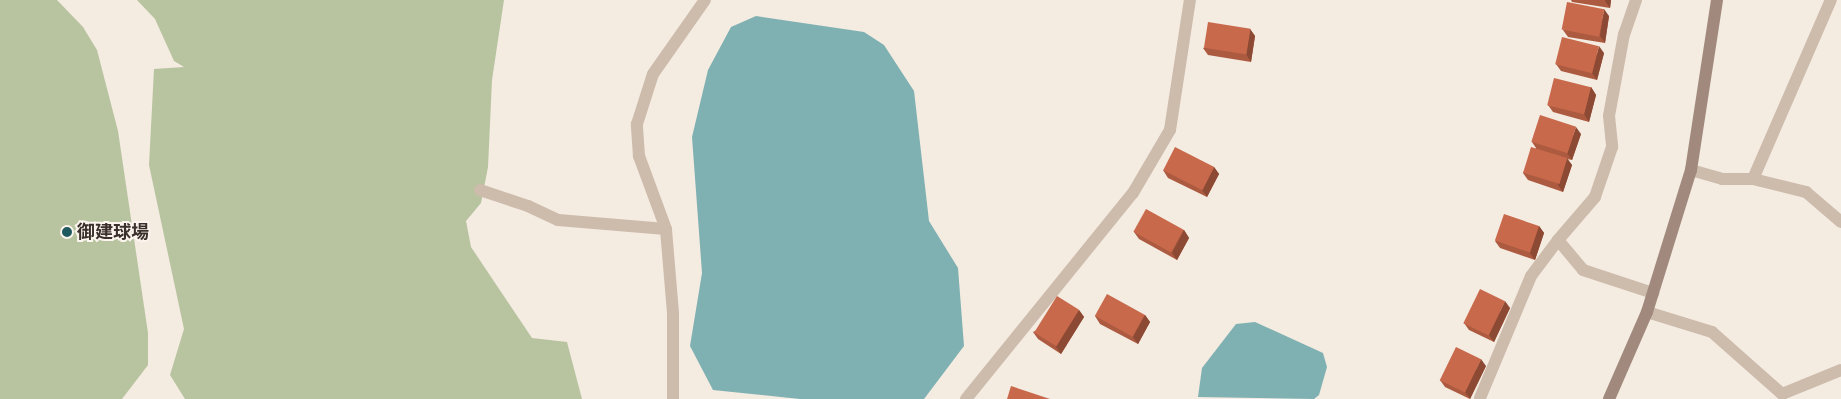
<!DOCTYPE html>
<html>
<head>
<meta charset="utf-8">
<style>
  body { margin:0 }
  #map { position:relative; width:1841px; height:399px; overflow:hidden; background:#f4ebe1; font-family:"Public Sans","Noto Sans JP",sans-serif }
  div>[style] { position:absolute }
  .green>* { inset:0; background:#b8c4a0 }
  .water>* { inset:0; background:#7fb0b2 }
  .street>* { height:12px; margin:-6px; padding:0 6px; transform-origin:6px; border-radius:6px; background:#cdbbac }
  .secondary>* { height:12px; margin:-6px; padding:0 6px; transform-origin:6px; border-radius:6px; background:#a18a7d }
  .wall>* { inset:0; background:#ac5a40 }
  .shaded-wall>* { inset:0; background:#8c4a34 }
  .building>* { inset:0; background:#c8694b; transform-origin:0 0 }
  .dots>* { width:14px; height:14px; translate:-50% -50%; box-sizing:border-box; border:2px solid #fbf5ee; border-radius:50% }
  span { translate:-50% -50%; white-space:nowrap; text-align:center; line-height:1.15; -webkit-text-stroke:4px #fbf5ee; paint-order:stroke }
  .poi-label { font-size:18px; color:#3b302b; font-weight:700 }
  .left { translate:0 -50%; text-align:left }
</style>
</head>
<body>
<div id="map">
  <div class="green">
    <div style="clip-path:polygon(0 0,57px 0,83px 27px,97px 50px,118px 131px,148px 333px,148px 365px,122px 399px,0 399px)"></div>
    <div style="clip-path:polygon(137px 0,504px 0,492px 80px,488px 167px,481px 203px,466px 221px,471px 247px,532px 338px,567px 342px,582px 399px,185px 399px,170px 375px,184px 329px,149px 165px,154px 69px,184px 67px,174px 61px,155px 19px)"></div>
  </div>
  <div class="water">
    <div style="clip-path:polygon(756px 16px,864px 32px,884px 45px,914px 91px,929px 221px,958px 268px,964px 346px,924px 399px,800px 399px,713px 390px,690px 346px,702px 273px,692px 137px,708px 70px,731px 27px)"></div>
    <div style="clip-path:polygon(1255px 322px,1323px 353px,1327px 367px,1319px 395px,1314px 399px,1198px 397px,1202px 368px,1236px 324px)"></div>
  </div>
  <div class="street">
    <div style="left:1636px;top:0;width:36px;rotate:109deg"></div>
    <div style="left:1624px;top:34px;width:83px;rotate:100.4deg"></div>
    <div style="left:1609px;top:116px;width:31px;rotate:84deg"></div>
    <div style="left:1612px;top:147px;width:53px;rotate:108.8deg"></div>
    <div style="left:1595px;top:197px;width:57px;rotate:130.7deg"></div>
    <div style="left:1558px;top:240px;width:39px;rotate:50deg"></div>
    <div style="left:1583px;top:270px;width:74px;rotate:18.2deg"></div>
    <div style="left:1691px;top:170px;width:32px;rotate:16deg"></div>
    <div style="left:1722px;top:179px;width:31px"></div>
    <div style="left:1753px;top:179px;width:55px;rotate:13.8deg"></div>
    <div style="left:1806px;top:192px;width:46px;rotate:40.6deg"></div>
    <div style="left:1753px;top:179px;width:195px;rotate:-66.5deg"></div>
    <div style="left:480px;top:190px;width:51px;rotate:18.4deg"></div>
    <div style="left:528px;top:206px;width:33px;rotate:25deg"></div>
    <div style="left:558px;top:220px;width:108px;rotate:4.8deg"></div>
    <div style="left:1647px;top:312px;width:68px;rotate:17.1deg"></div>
    <div style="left:1712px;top:332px;width:94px;rotate:41.5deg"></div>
    <div style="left:1782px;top:394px;width:64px;rotate:-22.1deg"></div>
    <div style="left:1480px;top:398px;width:132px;rotate:-67.3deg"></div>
    <div style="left:1531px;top:276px;width:45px;rotate:-53.1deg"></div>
    <div style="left:673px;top:399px;width:86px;rotate:-90deg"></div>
    <div style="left:673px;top:313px;width:84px;rotate:-94.8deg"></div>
    <div style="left:666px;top:229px;width:78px;rotate:-110.3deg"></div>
    <div style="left:639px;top:156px;width:32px;rotate:-94deg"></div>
    <div style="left:637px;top:124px;width:52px;rotate:-72.3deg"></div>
    <div style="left:653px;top:74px;width:90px;rotate:-54.9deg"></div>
    <div style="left:966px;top:399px;width:265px;rotate:-51deg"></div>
    <div style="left:1133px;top:193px;width:73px;rotate:-59.6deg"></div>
    <div style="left:1170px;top:130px;width:132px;rotate:-81.3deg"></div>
  </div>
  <div class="secondary">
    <div style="left:1609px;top:399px;width:95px;rotate:-66.4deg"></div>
    <div style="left:1647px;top:312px;width:149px;rotate:-72.8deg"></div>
    <div style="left:1691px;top:170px;width:172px;rotate:-81.3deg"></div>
  </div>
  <div class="wall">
    <div style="clip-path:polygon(1571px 0,1611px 0,1610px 8px,1572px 2px)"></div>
    <div style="clip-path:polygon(1609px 16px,1605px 43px,1568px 37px,1563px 30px)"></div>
    <div style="clip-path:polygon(1250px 29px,1255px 36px,1251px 62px,1208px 55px,1203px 48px)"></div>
    <div style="clip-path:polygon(1604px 53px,1597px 80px,1561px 71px,1556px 64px)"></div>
    <div style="clip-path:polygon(1591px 87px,1596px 95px,1589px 122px,1553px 112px,1548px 105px)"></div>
    <div style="clip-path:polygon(1581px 134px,1572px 160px,1567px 159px,1572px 165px,1563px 192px,1528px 180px,1523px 173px,1536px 148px,1532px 142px)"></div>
    <div style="clip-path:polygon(1214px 167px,1219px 174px,1207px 197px,1168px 178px,1163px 170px)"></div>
    <div style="clip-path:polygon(1539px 226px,1544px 233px,1535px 260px,1500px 248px,1495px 241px)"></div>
    <div style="clip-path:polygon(1184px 230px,1189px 238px,1177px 260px,1139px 239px,1134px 232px)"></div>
    <div style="clip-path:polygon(1510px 308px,1494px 342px,1469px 330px,1464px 323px)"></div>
    <div style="clip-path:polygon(1079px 310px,1084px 317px,1061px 354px,1038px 339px,1033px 332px)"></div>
    <div style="clip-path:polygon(1145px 315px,1150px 322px,1138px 344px,1100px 324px,1095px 316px)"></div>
    <div style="clip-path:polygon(1486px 366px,1470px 399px,1445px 387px,1440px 380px)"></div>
  </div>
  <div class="shaded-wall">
    <div style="clip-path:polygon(1605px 0,1611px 0,1610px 8px,1605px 1px)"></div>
    <div style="clip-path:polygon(1604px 9px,1609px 16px,1605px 43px,1600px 36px)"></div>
    <div style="clip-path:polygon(1250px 29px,1255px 36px,1251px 62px,1246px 54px)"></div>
    <div style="clip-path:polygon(1599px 46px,1604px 53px,1597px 80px,1592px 73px)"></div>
    <div style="clip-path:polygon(1591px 87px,1596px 95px,1589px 122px,1584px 114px)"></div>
    <div style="clip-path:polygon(1576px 127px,1581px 134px,1572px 160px,1567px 153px)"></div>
    <div style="clip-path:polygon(1567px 158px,1572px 165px,1563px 192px,1558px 185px)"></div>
    <div style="clip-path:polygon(1214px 167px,1219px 174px,1207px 197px,1202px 190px)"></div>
    <div style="clip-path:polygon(1539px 226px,1544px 233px,1535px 260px,1530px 253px)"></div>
    <div style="clip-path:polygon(1184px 230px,1189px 238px,1177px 260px,1172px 253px)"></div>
    <div style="clip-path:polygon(1505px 301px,1510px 308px,1494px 342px,1489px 335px)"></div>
    <div style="clip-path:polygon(1079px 310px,1084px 317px,1061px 354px,1056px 347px)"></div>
    <div style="clip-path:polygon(1145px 315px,1150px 322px,1138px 344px,1133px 337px)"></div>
    <div style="clip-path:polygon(1481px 359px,1486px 366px,1470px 399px,1465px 392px)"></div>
  </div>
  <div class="building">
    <div style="left:1567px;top:2px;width:38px;height:28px;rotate:11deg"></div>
    <div style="left:1208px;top:22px;width:43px;height:26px;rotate:9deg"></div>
    <div style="left:1562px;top:37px;width:38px;height:28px;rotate:14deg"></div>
    <div style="left:1554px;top:78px;width:38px;height:28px;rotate:14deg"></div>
    <div style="left:1540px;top:115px;width:38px;height:28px;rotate:18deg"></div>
    <div style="left:1175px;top:147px;width:44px;height:26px;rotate:27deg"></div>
    <div style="left:1531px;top:147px;width:38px;height:27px;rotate:17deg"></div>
    <div style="left:1146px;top:209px;width:43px;height:26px;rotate:29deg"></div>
    <div style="left:1504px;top:214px;width:37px;height:28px;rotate:19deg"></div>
    <div style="left:1480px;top:289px;width:28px;height:38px;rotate:26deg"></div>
    <div style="left:1107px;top:294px;width:43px;height:25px;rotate:29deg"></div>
    <div style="left:1057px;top:296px;width:26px;height:43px;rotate:32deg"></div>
    <div style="left:1456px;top:347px;width:28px;height:37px;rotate:26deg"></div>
    <div style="clip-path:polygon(1011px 386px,1050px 399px,1007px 399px)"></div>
  </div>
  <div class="dots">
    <div style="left:67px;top:232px;background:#1f5a5e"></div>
  </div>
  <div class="poi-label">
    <span class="left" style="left:77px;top:232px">御建球場</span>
  </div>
</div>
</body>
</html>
